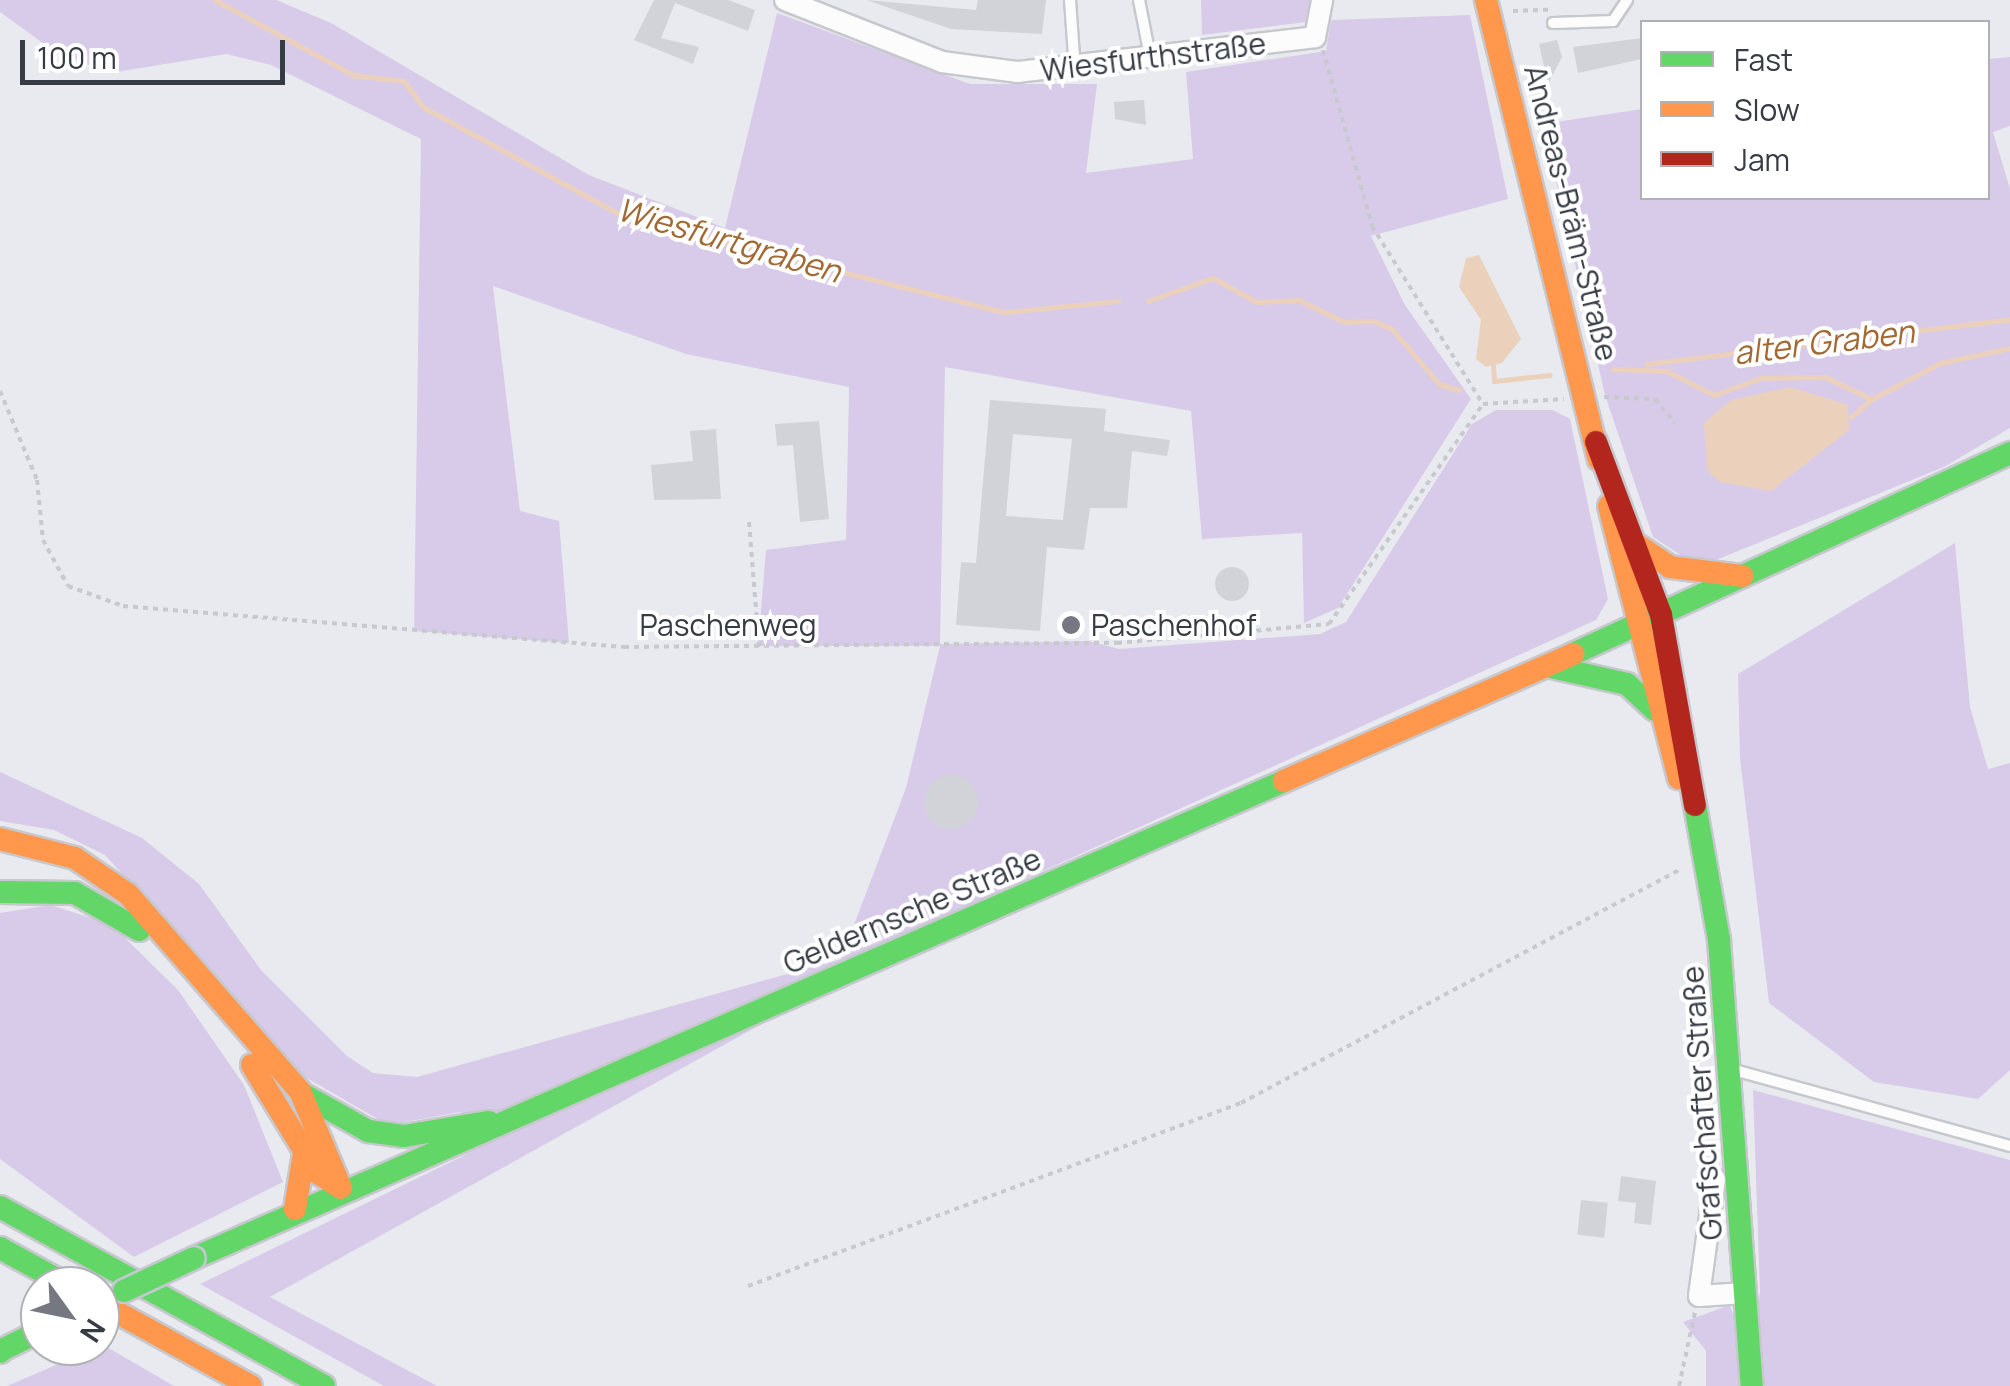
<!DOCTYPE html>
<html>
<head>
<meta charset="utf-8">
<style>
  body { margin:0 }
  #map { position:relative; width:2010px; height:1386px; overflow:hidden; background:#e9eaef; font-family:Manrope,sans-serif }
  div>[style] { position:absolute }
  .green>* { inset:0; background:#d8cbe9 }
  .water>* { inset:0; background:#ebd1bb }
  .stream>* { height:5px; margin:-2.5px; padding:0 2.5px; transform-origin:2.5px; border-radius:2.5px; background:#ebd1bb }
  .building>* { inset:0; background:#d1d3d9; transform-origin:0 0 }
  .round { border-radius:50% }
  .path>* { height:4px; margin-top:-2px; transform-origin:0; background:repeating-linear-gradient(90deg,#c7c9cd 0 5px,transparent 0 10px) }
  .roads { filter:drop-shadow(2px 0 #c7c8cd) drop-shadow(-2px 0 #c7c8cd) drop-shadow(0 2px #c7c8cd) drop-shadow(0 -2px #c7c8cd) }
  .lane>* { height:10px; margin:-5px; padding:0 5px; transform-origin:5px; border-radius:5px; background:#fcfcfd }
  .street>* { height:20px; margin:-10px; padding:0 10px; transform-origin:10px; border-radius:10px; background:#fcfcfd }
  .fast>* { height:22px; margin:-11px; padding:0 11px; transform-origin:11px; border-radius:11px; background:#63d668 }
  .slow>* { height:22px; margin:-11px; padding:0 11px; transform-origin:11px; border-radius:11px; background:#ff974d }
  .jam>* { height:22px; margin:-11px; padding:0 11px; transform-origin:11px; border-radius:11px; background:#b3261e }
  .bridges { filter:drop-shadow(2px 0 #c5c7d2) drop-shadow(-2px 0 #c5c7d2) drop-shadow(0 2px #c5c7d2) drop-shadow(0 -2px #c5c7d2) }
  .fast-bridge>* { height:22px; margin:-11px; padding:0 11px; transform-origin:11px; border-radius:11px; background:#63d668 }
  .dots>* { width:28px; height:28px; translate:-50% -50%; box-sizing:border-box; border:5px solid #fff; border-radius:50% }
  span { translate:-50% -50%; white-space:nowrap; text-align:center; line-height:1.15; -webkit-text-stroke:8px #fff; paint-order:stroke }
  .street-label { font-size:30px; color:#363b44 }
  .poi-label { font-size:30px; color:#363b44 }
  .left { translate:0 -50%; text-align:left }
  .water-label { font-size:32px; color:#a26933; font-style:italic }
  .legend { position:absolute; left:1640px; top:20px; width:350px; height:180px; box-sizing:border-box; background:#fff; border:2px solid #afb1b4; margin:0; padding:12px 18px; list-style:none; font-size:30px; color:#363b44 }
  .legend li { display:flex; align-items:center; gap:20px; height:50px }
  .legend b { width:50px; border:2px solid #afb1b4 }
  .north { position:absolute; left:20px; top:1266px; width:100px; height:100px; box-sizing:border-box; background:#fff; border:2px solid #afb1b4; border-radius:50%; rotate:123deg; font-size:28px; font-weight:700; line-height:40px; text-align:center; color:#363b44 }
  .north::after { content:''; display:block; margin:auto; width:35px; height:45px; background:#757880; clip-path:polygon(50% 0,100% 100%,50% 72%,0 100%) }
  .scale { position:absolute; left:20px; top:40px; width:265px; height:45px; box-sizing:border-box; border:5px solid #363b44; border-top:0; padding-left:12px; font-size:30px; line-height:35px; white-space:nowrap; color:#363b44; -webkit-text-stroke:8px #fff; paint-order:stroke }
</style>
</head>
<body>
<div id="map">
  <div class="green">
    <div style="clip-path:polygon(0 0,276px 0,331px 23px,589px 175px,725px 228px,777px 13px,970px 84px,1097px 84px,1086px 173px,1193px 159px,1186px 72px,1326px 51px,1331px 20px,1470px 15px,1508px 199px,1371px 236px,1405px 305px,1471px 399px,1338px 608px,1304px 623px,1302px 533px,1202px 539px,1191px 411px,945px 367px,940px 644px,1089px 641px,1119px 649px,1320px 634px,1346px 622px,1472px 424px,1496px 410px,1553px 410px,1570px 419px,1608px 599px,1596px 620px,1012px 885px,270px 1297px,437px 1386px,384px 1386px,200px 1284px,467px 1154px,461px 1112px,388px 1125px,305px 1077px,105px 855px,54px 830px,0 821px,0 772px,142px 838px,199px 884px,261px 970px,347px 1056px,373px 1073px,417px 1077px,841px 959px,906px 788px,940px 646px,758px 646px,766px 550px,846px 540px,849px 387px,686px 354px,493px 286px,520px 511px,559px 521px,569px 643px,414px 631px,421px 139px,271px 65px,226px 54px,110px 73px,54px 51px,0 12px)"></div>
    <div style="clip-path:polygon(1201px 0,1312px 0,1313px 21px,1202px 35px)"></div>
    <div style="clip-path:polygon(2010px 57px,2010px 126px,1993px 132px,2010px 189px,2010px 428px,1944px 467px,1716px 560px,1682px 556px,1653px 537px,1605px 395px,1543px 124px,1642px 109px,1642px 198px,1988px 198px,1988px 59px)"></div>
    <div style="clip-path:polygon(1955px 543px,1970px 707px,1988px 769px,2010px 763px,2010px 1070px,1978px 1099px,1874px 1082px,1769px 1003px,1740px 758px,1738px 674px)"></div>
    <div style="clip-path:polygon(50px 905px,111px 924px,178px 990px,244px 1085px,283px 1182px,134px 1257px,0 1159px,0 913px)"></div>
    <div style="clip-path:polygon(1753px 1090px,2010px 1160px,2010px 1386px,1706px 1386px,1706px 1351px,1683px 1322px,1730px 1305px,1751px 1372px,1760px 1291px)"></div>
    <div style="clip-path:polygon(100px 1343px,174px 1386px,7px 1386px,100px 1346px)"></div>
  </div>
  <div class="water">
    <div style="clip-path:polygon(1479px 255px,1521px 339px,1502px 363px,1486px 367px,1476px 359px,1481px 320px,1459px 287px,1466px 258px)"></div>
    <div style="clip-path:polygon(1790px 387px,1848px 405px,1849px 430px,1771px 491px,1720px 482px,1707px 470px,1704px 423px,1731px 400px)"></div>
  </div>
  <div class="stream">
    <div style="left:215px;top:0;width:157px;rotate:28.5deg"></div>
    <div style="left:353px;top:75px;width:51px;rotate:6.7deg"></div>
    <div style="left:404px;top:81px;width:32px;rotate:54deg"></div>
    <div style="left:423px;top:107px;width:234px;rotate:28.6deg"></div>
    <div style="left:628px;top:219px;width:388px;rotate:13.9deg"></div>
    <div style="left:1005px;top:312px;width:114px;rotate:-5.6deg"></div>
    <div style="left:1148px;top:301px;width:69px;rotate:-19.5deg"></div>
    <div style="left:1213px;top:278px;width:50px;rotate:28.6deg"></div>
    <div style="left:1257px;top:302px;width:42px;rotate:-2.7deg"></div>
    <div style="left:1299px;top:300px;width:50px;rotate:26.1deg"></div>
    <div style="left:1344px;top:322px;width:30px;rotate:-2deg"></div>
    <div style="left:1374px;top:321px;width:20px;rotate:24deg"></div>
    <div style="left:1392px;top:329px;width:72px;rotate:49.5deg"></div>
    <div style="left:1439px;top:384px;width:21px;rotate:17deg"></div>
    <div style="left:1646px;top:364px;width:367px;rotate:-7deg"></div>
    <div style="left:1493px;top:365px;width:16px;rotate:86deg"></div>
    <div style="left:1494px;top:381px;width:56px;rotate:-6.1deg"></div>
    <div style="left:1613px;top:369px;width:54px;rotate:2.1deg"></div>
    <div style="left:1667px;top:371px;width:53px;rotate:27.1deg"></div>
    <div style="left:1714px;top:395px;width:50px;rotate:-19.9deg"></div>
    <div style="left:1761px;top:378px;width:64px;rotate:-0.9deg"></div>
    <div style="left:1825px;top:377px;width:52px;rotate:25.1deg"></div>
    <div style="left:1872px;top:399px;width:77px;rotate:-27.9deg"></div>
    <div style="left:1940px;top:363px;width:72px;rotate:-12.1deg"></div>
    <div style="left:1851px;top:417px;width:28px;rotate:-41deg"></div>
  </div>
  <div class="building">
    <div style="clip-path:polygon(654px 0,728px 0,755px 10px,748px 31px,675px 3px,661px 38px,699px 47px,693px 64px,634px 40px)"></div>
    <div style="clip-path:polygon(866px 0,976px 10px,978px 0,1046px 0,1042px 34px,951px 29px)"></div>
    <div style="clip-path:polygon(1642px 38px,1642px 59px,1578px 73px,1573px 47px)"></div>
    <div style="clip-path:polygon(1557px 40px,1562px 57px,1548px 84px,1539px 44px)"></div>
    <div style="clip-path:polygon(1144px 100px,1146px 125px,1115px 119px,1114px 102px)"></div>
    <div style="clip-path:polygon(evenodd,990px 400px,1106px 409px,1104px 431px,1170px 440px,1167px 456px,1132px 451px,1127px 508px,1090px 508px,1084px 550px,1047px 547px,1040px 631px,956px 625px,961px 562px,976px 563px,990px 400px,1013px 434px,1072px 439px,1063px 520px,1006px 516px,1013px 434px)"></div>
    <div style="clip-path:polygon(819px 421px,829px 519px,800px 522px,793px 445px,777px 446px,775px 424px)"></div>
    <div style="clip-path:polygon(716px 429px,721px 499px,654px 500px,651px 465px,693px 461px,690px 431px)"></div>
    <div class="round" style="left:1215px;top:567px;width:34px;height:34px"></div>
    <div class="round" style="left:924px;top:775px;width:54px;height:54px"></div>
    <div style="clip-path:polygon(1621px 1176px,1656px 1181px,1651px 1225px,1634px 1223px,1636px 1203px,1618px 1201px)"></div>
    <div style="left:1581px;top:1200px;width:27px;height:35px;rotate:6deg"></div>
  </div>
  <div class="path">
    <div style="left:1513px;top:11px;width:35px;rotate:-2deg"></div>
    <div style="left:1323px;top:50px;width:183px;rotate:74.4deg"></div>
    <div style="left:1372px;top:226px;width:210px;rotate:58.1deg"></div>
    <div style="left:1483px;top:404px;width:81px;rotate:-3.5deg"></div>
    <div style="left:0;top:391px;width:96px;rotate:67.4deg"></div>
    <div style="left:37px;top:480px;width:60px;rotate:84.3deg"></div>
    <div style="left:43px;top:540px;width:52px;rotate:61.5deg"></div>
    <div style="left:68px;top:586px;width:59px;rotate:20deg"></div>
    <div style="left:123px;top:606px;width:503px;rotate:4.68deg"></div>
    <div style="left:624px;top:647px;width:493px;rotate:-0.5deg"></div>
    <div style="left:1117px;top:643px;width:213px;rotate:-5.1deg"></div>
    <div style="left:1329px;top:624px;width:269px;rotate:-55deg"></div>
    <div style="left:1604px;top:397px;width:51px;rotate:2.2deg"></div>
    <div style="left:1655px;top:399px;width:31px;rotate:50deg"></div>
    <div style="left:749px;top:522px;width:125px;rotate:85.4deg"></div>
    <div style="left:748px;top:1286px;width:526px;rotate:-20.36deg"></div>
    <div style="left:1241px;top:1103px;width:499px;rotate:-28deg"></div>
    <div style="left:1679px;top:1386px;width:76px;rotate:-77.8deg"></div>
  </div>
  <div class="roads">
    <div class="lane">
      <div style="left:1070px;top:0;width:69px;rotate:85.9deg"></div>
      <div style="left:1139px;top:0;width:57px;rotate:78.9deg"></div>
      <div style="left:1553px;top:23px;width:60px;rotate:-1.9deg"></div>
      <div style="left:1613px;top:21px;width:25px;rotate:-56deg"></div>
      <div style="left:1734px;top:1070px;width:286px;rotate:15.4deg"></div>
    </div>
    <div class="street">
      <div style="left:785px;top:0;width:169px;rotate:21.5deg"></div>
      <div style="left:942px;top:62px;width:77px;rotate:7.5deg"></div>
      <div style="left:1018px;top:72px;width:299px;rotate:-6.7deg"></div>
      <div style="left:1315px;top:37px;width:38px;rotate:-79deg"></div>
      <div style="left:1715px;top:1179px;width:118px;rotate:97.8deg"></div>
      <div style="left:1699px;top:1296px;width:46px;rotate:-3.7deg"></div>
    </div>
    <div class="fast">
      <div style="left:1573px;top:654px;width:481px;rotate:-24.7deg"></div>
      <div style="left:1547px;top:666px;width:82px;rotate:12.7deg"></div>
      <div style="left:1627px;top:684px;width:38px;rotate:43deg"></div>
      <div style="left:1695px;top:805px;width:137px;rotate:79.9deg"></div>
      <div style="left:1719px;top:940px;width:447px;rotate:85.8deg"></div>
      <div style="left:0;top:892px;width:75px;rotate:0.8deg"></div>
      <div style="left:75px;top:893px;width:74px;rotate:30deg"></div>
      <div style="left:306px;top:1096px;width:71px;rotate:29.4deg"></div>
      <div style="left:368px;top:1131px;width:36px;rotate:8deg"></div>
      <div style="left:404px;top:1136px;width:86px;rotate:-9.4deg"></div>
      <div style="left:0;top:1207px;width:370px;rotate:28.9deg"></div>
      <div style="left:0;top:1248px;width:79px;rotate:28.8deg"></div>
      <div style="left:194px;top:1258px;width:1190px;rotate:-23.63deg"></div>
      <div style="left:0;top:1351px;width:45px;rotate:-26.6deg"></div>
      <div style="left:0;top:1352px;width:3px;rotate:-45deg"></div>
    </div>
    <div class="slow">
      <div style="left:1486px;top:0;width:473px;rotate:76.2deg"></div>
      <div style="left:1609px;top:506px;width:281px;rotate:75.6deg"></div>
      <div style="left:1639px;top:546px;width:37px;rotate:34deg"></div>
      <div style="left:1670px;top:567px;width:73px;rotate:7.1deg"></div>
      <div style="left:1284px;top:781px;width:316px;rotate:-23.7deg"></div>
      <div style="left:0;top:839px;width:77px;rotate:14.2deg"></div>
      <div style="left:75px;top:858px;width:64px;rotate:34.2deg"></div>
      <div style="left:128px;top:894px;width:262px;rotate:48.9deg"></div>
      <div style="left:300px;top:1091px;width:105px;rotate:67.1deg"></div>
      <div style="left:252px;top:1065px;width:127px;rotate:58.6deg"></div>
      <div style="left:318px;top:1173px;width:27px;rotate:33deg"></div>
      <div style="left:295px;top:1209px;width:57px;rotate:-80.9deg"></div>
      <div style="left:100px;top:1303px;width:172px;rotate:28.8deg"></div>
    </div>
    <div class="jam">
      <div style="left:1596px;top:442px;width:185px;rotate:69.4deg"></div>
      <div style="left:1661px;top:615px;width:193px;rotate:79.9deg"></div>
    </div>
  </div>
  <div class="bridges">
    <div class="fast-bridge">
      <div style="left:124px;top:1291px;width:77px;rotate:-25.2deg"></div>
    </div>
  </div>
  <div class="dots">
    <div style="left:1071px;top:625px;background:#757880"></div>
  </div>
  <div class="street-label">
    <span style="left:1153px;top:57px;rotate:-7deg">Wiesfurthstraße</span>
    <span style="left:1571px;top:213px;rotate:76deg">Andreas-Bräm-Straße</span>
    <span style="left:728px;top:625px">Paschenweg</span>
    <span style="left:912px;top:911px;rotate:-23deg">Geldernsche Straße</span>
    <span style="left:1702px;top:1103px;rotate:-94deg">Grafschafter Straße</span>
  </div>
  <div class="poi-label">
    <span class="left" style="left:1091px;top:625px">Paschenhof</span>
  </div>
  <div class="water-label">
    <span style="left:729px;top:240px;rotate:16deg">Wiesfurtgraben</span>
    <span style="left:1824px;top:342px;rotate:-7deg">alter Graben</span>
  </div>
  <ul class="legend">
  <li><b style="height:12px;background:#63d668"></b>Fast</li>
  <li><b style="height:12px;background:#ff974d"></b>Slow</li>
  <li><b style="height:12px;background:#b3261e"></b>Jam</li>
  </ul>
  <div class="north">N</div>
  <div class="scale">100 m</div>
</div>
</body>
</html>
